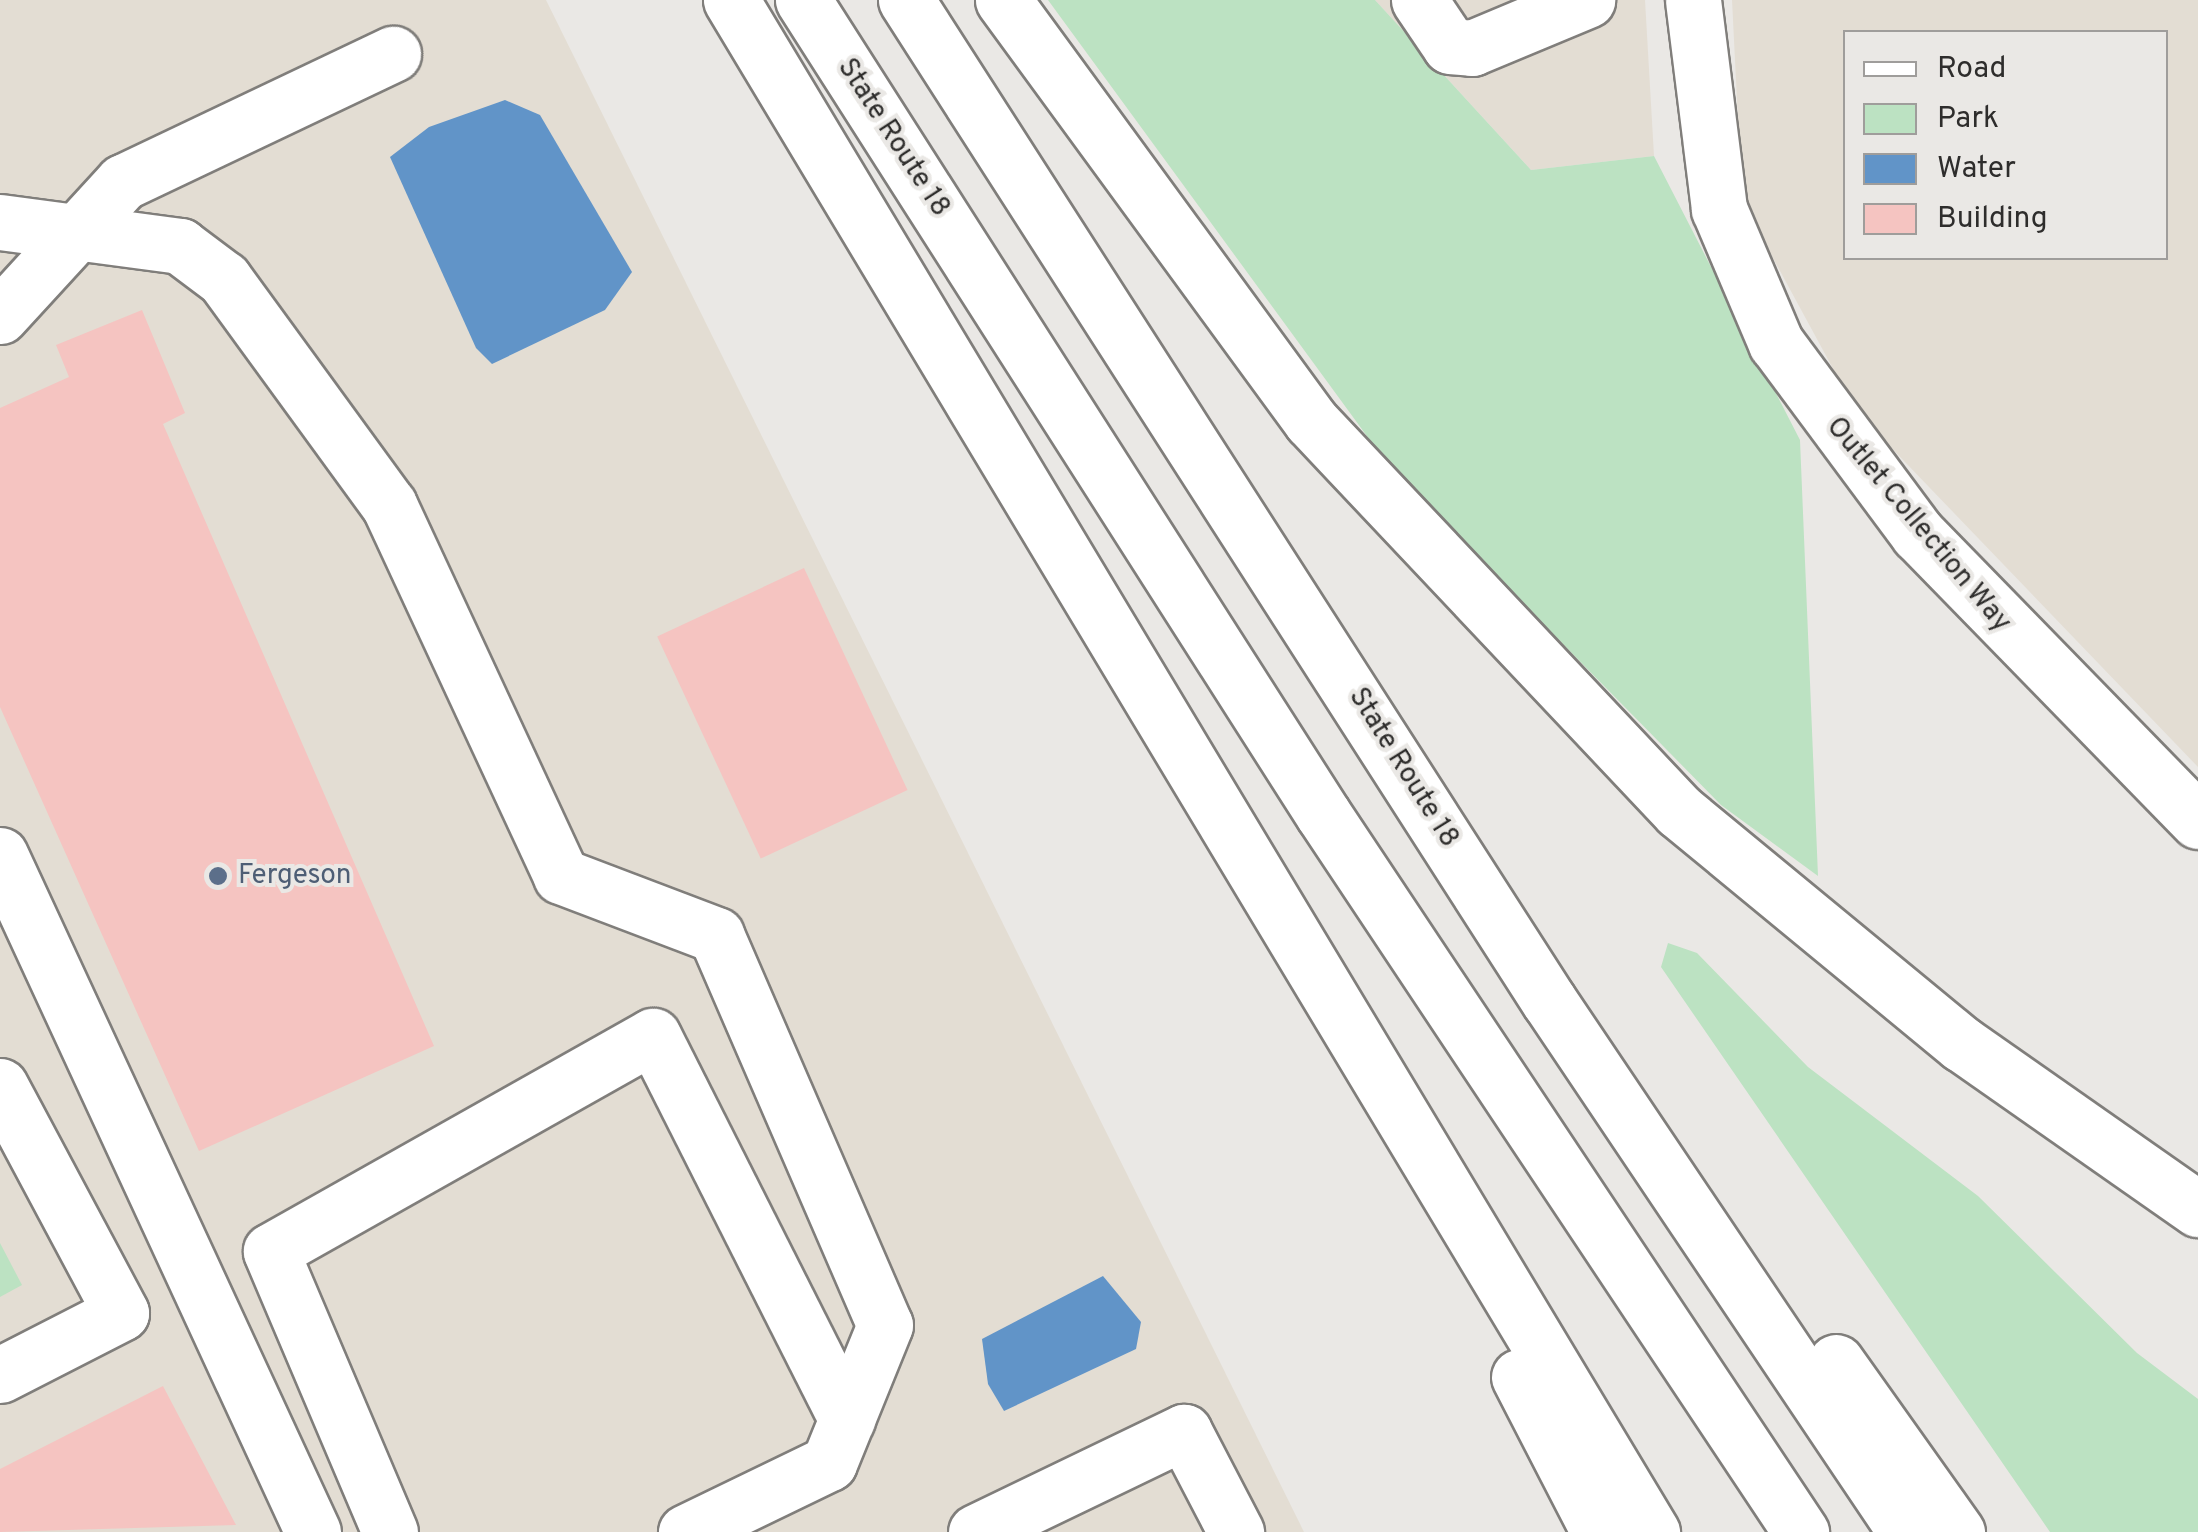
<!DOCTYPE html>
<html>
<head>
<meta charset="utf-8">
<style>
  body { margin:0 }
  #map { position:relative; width:2198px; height:1532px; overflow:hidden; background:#eae8e5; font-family:Overpass,sans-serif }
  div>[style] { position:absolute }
  .built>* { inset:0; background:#e3ddd3 }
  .green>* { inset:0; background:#bce2c2 }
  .water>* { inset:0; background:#6194c8 }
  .building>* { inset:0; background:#f5c4c1; transform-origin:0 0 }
  .roads { filter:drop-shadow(2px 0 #807e7b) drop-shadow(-2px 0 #807e7b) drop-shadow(0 2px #807e7b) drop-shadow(0 -2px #807e7b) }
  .minor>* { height:55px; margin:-27.5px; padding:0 27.5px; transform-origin:27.5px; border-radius:27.5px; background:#fff }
  .highway>* { height:55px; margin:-27.5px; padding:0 27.5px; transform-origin:27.5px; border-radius:27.5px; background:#fff }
  .dots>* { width:28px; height:28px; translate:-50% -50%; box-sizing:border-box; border:5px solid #eae8e5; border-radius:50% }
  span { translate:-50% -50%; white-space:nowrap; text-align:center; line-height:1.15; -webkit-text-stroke:8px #eae8e5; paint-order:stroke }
  .street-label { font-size:28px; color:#2e2d2c }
  .service-label { font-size:28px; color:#4e5e75 }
  .left { translate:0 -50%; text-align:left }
  .legend { position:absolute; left:1843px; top:30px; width:325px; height:230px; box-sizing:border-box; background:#eae8e5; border:2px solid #9f9d9b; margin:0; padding:12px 18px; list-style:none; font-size:30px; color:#2e2d2c }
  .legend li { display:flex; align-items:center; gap:20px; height:50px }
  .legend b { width:50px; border:2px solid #9f9d9b }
</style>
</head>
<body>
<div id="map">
  <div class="built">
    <div style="clip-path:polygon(0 0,546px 0,1304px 1532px,0 1532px)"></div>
    <div style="clip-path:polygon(1375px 0,1645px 0,1654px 156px,1531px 170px)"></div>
    <div style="clip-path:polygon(evenodd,1732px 0,2198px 0,2198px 767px,1856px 411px,1742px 201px,1732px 0,1846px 32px,2166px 32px,2166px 258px,1846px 258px,1846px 32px)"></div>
  </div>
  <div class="green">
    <div style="clip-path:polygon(1048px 0,1375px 0,1531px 170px,1654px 156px,1800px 440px,1818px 876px,1721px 805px,1391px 469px)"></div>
    <div style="clip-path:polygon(1668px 943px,1697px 953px,1808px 1067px,1978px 1196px,2137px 1353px,2198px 1399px,2198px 1532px,2050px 1532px,1661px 967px)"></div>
    <div style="clip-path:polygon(0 1243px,22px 1285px,0 1297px)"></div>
  </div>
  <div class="water">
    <div style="clip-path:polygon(505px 100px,540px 115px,632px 272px,605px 310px,492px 364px,476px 348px,390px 157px,429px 127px)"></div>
    <div style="clip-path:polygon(1103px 1276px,1141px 1322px,1136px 1349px,1004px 1411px,988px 1384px,982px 1339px)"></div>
  </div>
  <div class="building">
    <div style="clip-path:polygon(142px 310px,185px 413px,163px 424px,434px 1046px,199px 1151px,0 707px,0 408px,69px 377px,56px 345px)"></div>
    <div style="left:804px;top:568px;width:245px;height:162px;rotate:65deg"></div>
    <div style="clip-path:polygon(163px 1386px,236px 1525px,0 1532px,0 1469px)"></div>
  </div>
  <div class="roads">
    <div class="minor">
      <div style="left:1419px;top:0;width:55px;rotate:56deg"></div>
      <div style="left:1450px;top:46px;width:22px;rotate:5deg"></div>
      <div style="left:1472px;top:48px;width:125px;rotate:-22.7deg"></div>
      <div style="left:1693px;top:0;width:211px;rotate:82.9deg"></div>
      <div style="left:1719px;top:209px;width:146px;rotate:67deg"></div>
      <div style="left:1776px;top:343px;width:238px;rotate:53.4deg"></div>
      <div style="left:1918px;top:534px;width:401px;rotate:45.7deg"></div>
      <div style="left:0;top:222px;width:182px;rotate:7.6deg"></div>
      <div style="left:180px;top:246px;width:55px;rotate:36.9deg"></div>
      <div style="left:224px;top:279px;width:280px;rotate:53.9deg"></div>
      <div style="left:389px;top:505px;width:409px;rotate:65.1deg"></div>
      <div style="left:561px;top:876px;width:166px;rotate:20.8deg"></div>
      <div style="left:716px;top:935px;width:425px;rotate:66.6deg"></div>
      <div style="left:885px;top:1325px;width:149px;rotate:112.1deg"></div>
      <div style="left:829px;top:1463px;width:159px;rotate:154.2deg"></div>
      <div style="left:0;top:316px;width:182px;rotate:-47.5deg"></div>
      <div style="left:123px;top:182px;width:299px;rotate:-25.4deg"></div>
      <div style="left:0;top:855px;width:746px;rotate:65.19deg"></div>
      <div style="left:0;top:1086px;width:257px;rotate:61.9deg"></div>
      <div style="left:121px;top:1313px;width:136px;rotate:152.9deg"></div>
      <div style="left:390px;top:1532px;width:305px;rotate:-113deg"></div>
      <div style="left:271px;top:1251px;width:438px;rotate:-29.4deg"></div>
      <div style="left:653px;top:1036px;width:430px;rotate:63.2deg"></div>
      <div style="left:976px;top:1532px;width:231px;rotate:-25.7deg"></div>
      <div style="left:1184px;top:1432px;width:113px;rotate:62.5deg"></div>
    </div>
    <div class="highway">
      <div style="left:731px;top:0;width:1788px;rotate:58.99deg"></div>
      <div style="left:803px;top:0;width:966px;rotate:57.43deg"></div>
      <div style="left:1323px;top:814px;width:863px;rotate:56.35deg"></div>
      <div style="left:906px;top:0;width:1190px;rotate:57.29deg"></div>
      <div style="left:1549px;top:1001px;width:640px;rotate:56.09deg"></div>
      <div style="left:1003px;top:0;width:522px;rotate:53.81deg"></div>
      <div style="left:1311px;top:421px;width:536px;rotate:46.66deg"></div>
      <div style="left:1679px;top:811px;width:367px;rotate:39.5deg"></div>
      <div style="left:1962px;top:1044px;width:288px;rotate:35deg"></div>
      <div style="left:1836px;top:1362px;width:209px;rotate:54.6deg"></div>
      <div style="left:1519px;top:1377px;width:174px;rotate:62.7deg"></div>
    </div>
  </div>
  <div class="dots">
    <div style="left:218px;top:876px;background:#5c6f8a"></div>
  </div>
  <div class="street-label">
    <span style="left:893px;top:138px;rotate:57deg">State Route 18</span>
    <span style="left:1918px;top:525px;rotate:50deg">Outlet Collection Way</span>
    <span style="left:1403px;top:768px;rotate:58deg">State Route 18</span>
  </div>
  <div class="service-label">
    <span class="left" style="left:238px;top:876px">Fergeson</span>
  </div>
  <ul class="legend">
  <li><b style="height:12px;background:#fff"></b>Road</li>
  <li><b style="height:28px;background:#bce2c2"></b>Park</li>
  <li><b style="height:28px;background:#6194c8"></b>Water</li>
  <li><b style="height:28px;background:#f5c4c1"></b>Building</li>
  </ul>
</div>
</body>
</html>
